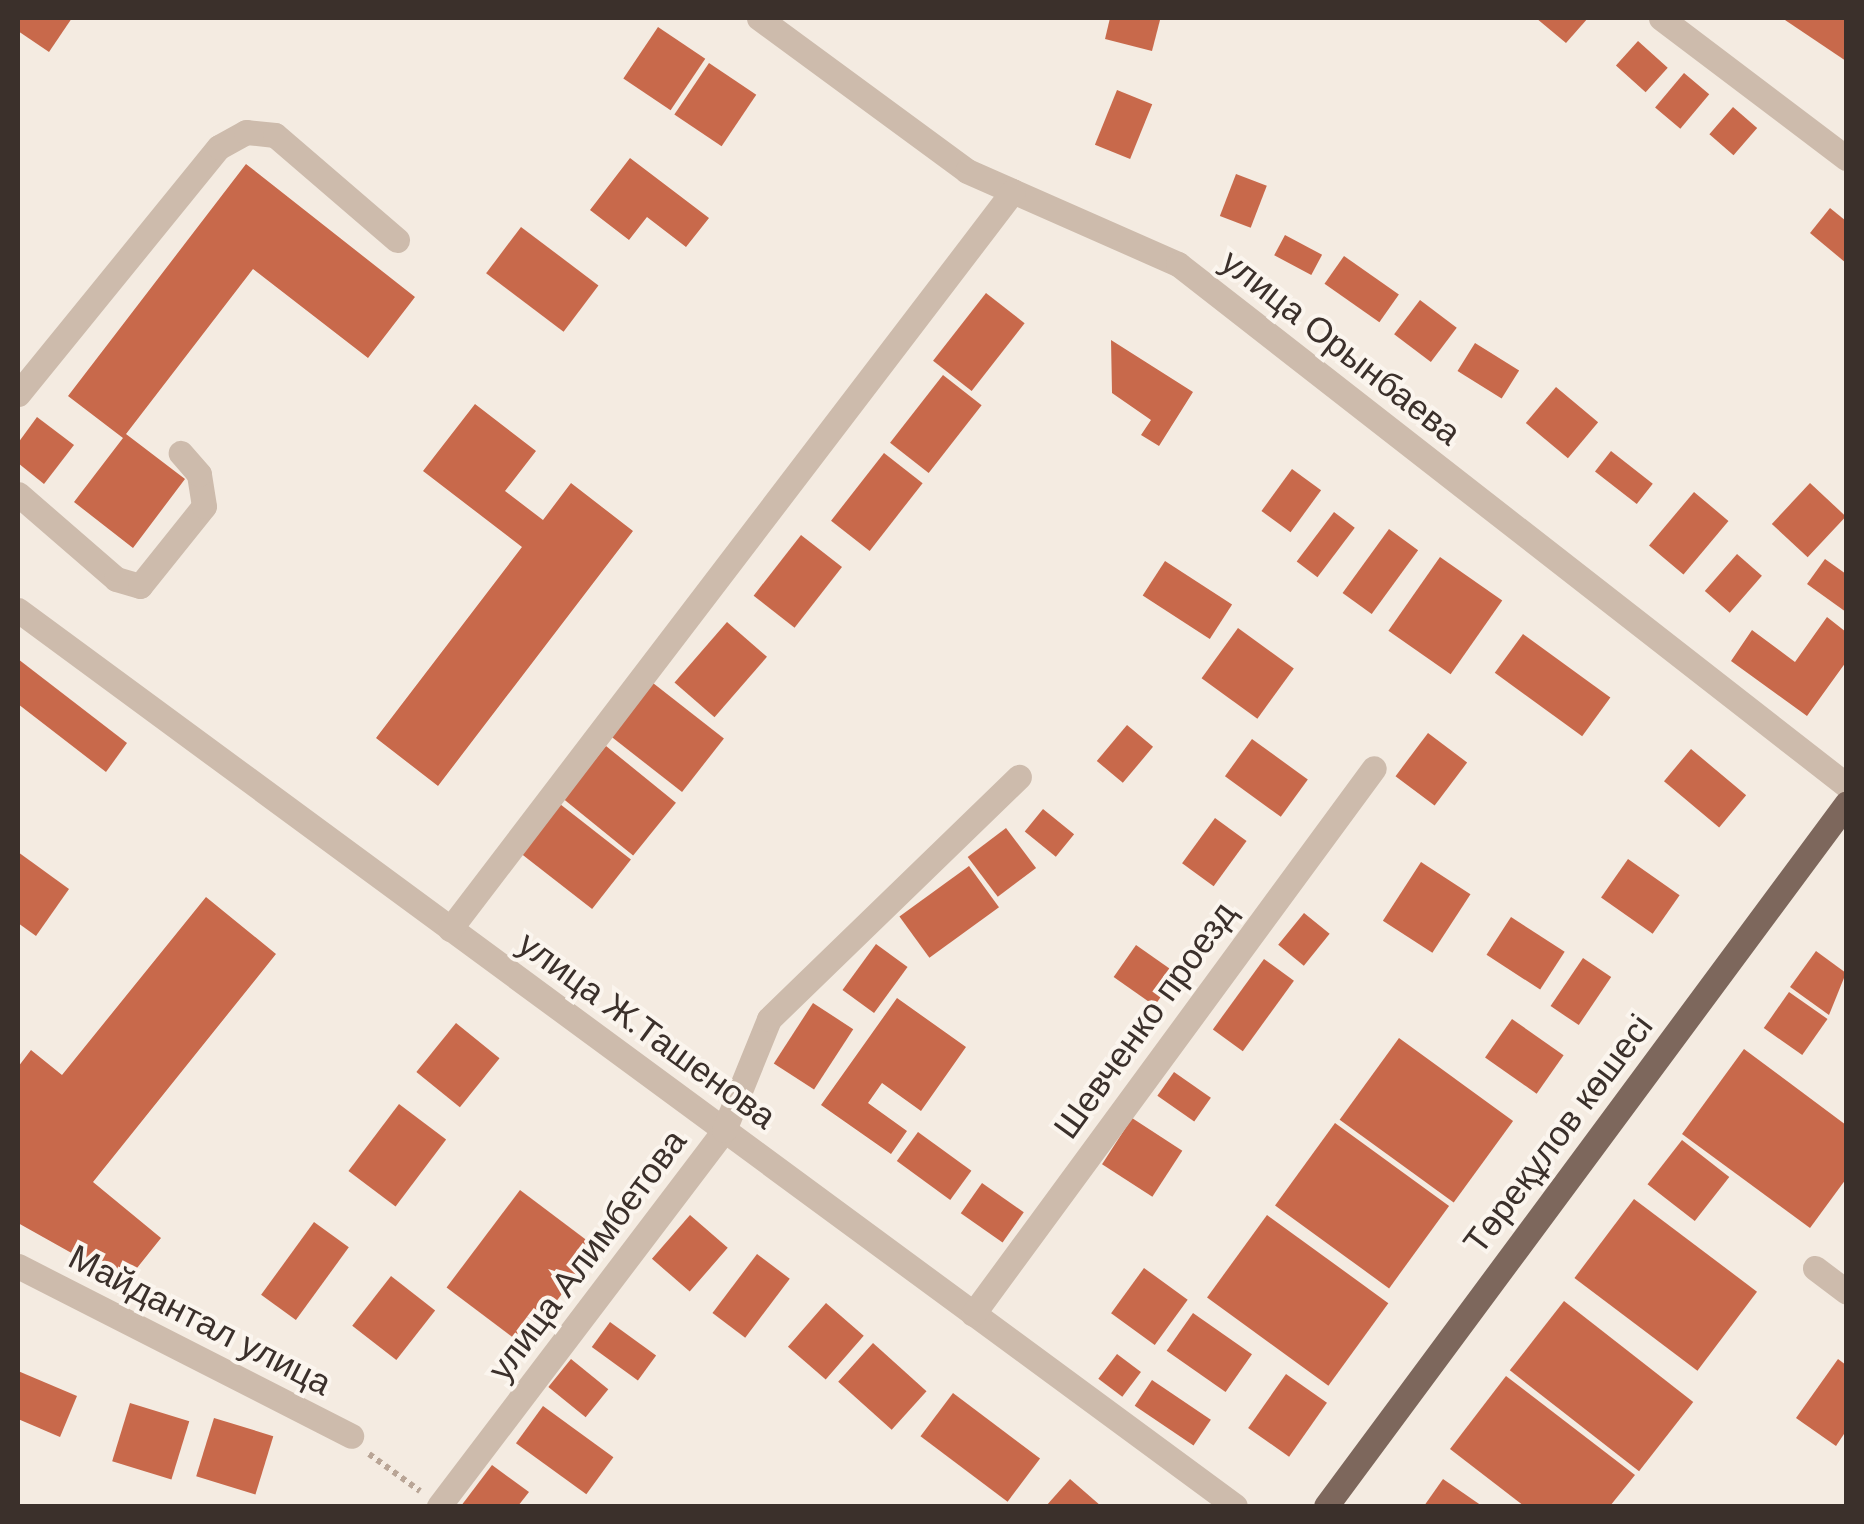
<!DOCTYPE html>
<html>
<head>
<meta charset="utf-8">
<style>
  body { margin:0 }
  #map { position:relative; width:1864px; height:1524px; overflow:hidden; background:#f4ebe1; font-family:"DM Sans",sans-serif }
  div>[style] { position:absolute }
  .building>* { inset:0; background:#c8694b; transform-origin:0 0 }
  .path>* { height:6px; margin-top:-3px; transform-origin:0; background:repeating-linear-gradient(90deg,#b9a596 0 5px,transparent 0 10px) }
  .minor>* { height:25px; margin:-12.5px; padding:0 12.5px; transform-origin:12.5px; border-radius:12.5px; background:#cdbbac }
  .major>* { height:25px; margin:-12.5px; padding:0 12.5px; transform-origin:12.5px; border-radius:12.5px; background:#7d675c }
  span { translate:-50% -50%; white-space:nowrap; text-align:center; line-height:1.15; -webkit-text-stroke:8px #fbf5ee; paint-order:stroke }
  .street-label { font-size:35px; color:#3b302b }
  .frame { position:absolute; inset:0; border:20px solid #3b302b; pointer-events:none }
</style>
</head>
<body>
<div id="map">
  <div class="building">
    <div style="clip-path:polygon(18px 18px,72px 18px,49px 52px,18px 31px)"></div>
    <div style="clip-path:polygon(1110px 18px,1160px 20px,1152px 51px,1105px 39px)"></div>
    <div style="clip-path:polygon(1536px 18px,1588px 18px,1566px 43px)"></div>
    <div style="clip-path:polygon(1782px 18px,1846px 18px,1846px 61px)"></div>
    <div style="left:658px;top:27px;width:57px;height:62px;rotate:34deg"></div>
    <div style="left:1638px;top:41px;width:40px;height:33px;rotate:42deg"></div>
    <div style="left:709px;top:63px;width:57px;height:62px;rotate:34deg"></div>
    <div style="left:1684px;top:73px;width:33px;height:45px;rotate:40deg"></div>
    <div style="left:1117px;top:90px;width:38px;height:59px;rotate:22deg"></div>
    <div style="left:1733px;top:107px;width:32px;height:36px;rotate:41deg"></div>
    <div style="clip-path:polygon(630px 158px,709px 218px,686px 247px,647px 217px,629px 240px,590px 210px)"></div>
    <div style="clip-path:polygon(246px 164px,415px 297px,368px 358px,253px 269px,126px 434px,185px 479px,133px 548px,74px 502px,123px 438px,68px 396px)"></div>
    <div style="left:1236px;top:174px;width:33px;height:45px;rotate:21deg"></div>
    <div style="clip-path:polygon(1830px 208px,1846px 221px,1846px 263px,1810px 233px)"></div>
    <div style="left:521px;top:227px;width:97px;height:58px;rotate:37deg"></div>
    <div style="left:1285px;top:235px;width:42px;height:23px;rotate:28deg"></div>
    <div style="left:1344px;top:256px;width:67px;height:34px;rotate:35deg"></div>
    <div style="left:986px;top:293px;width:49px;height:86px;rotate:38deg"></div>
    <div style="left:1420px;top:300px;width:46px;height:43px;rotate:37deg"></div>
    <div style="clip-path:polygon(1111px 340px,1193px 392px,1159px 446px,1141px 435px,1151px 420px,1112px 393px)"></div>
    <div style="left:1475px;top:343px;width:52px;height:33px;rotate:32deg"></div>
    <div style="left:943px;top:375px;width:49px;height:86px;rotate:38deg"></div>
    <div style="left:1556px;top:387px;width:55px;height:47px;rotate:40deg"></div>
    <div style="clip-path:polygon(475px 404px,536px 451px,505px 491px,543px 520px,571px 483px,633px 531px,438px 786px,376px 738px,522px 547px,423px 471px)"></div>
    <div style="clip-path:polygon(37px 417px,74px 445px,44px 484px,18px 463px,18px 443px)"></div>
    <div style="left:1611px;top:451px;width:53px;height:26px;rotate:38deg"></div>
    <div style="left:884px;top:453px;width:49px;height:86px;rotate:38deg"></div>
    <div style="left:1292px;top:469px;width:36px;height:52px;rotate:36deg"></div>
    <div style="left:1810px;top:483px;width:49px;height:56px;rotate:43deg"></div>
    <div style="left:1694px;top:492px;width:45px;height:70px;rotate:40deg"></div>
    <div style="left:1334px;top:512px;width:26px;height:62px;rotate:37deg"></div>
    <div style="left:1389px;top:529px;width:36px;height:79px;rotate:36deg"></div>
    <div style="left:801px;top:535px;width:52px;height:77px;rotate:38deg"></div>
    <div style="left:1737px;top:554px;width:33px;height:49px;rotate:41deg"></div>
    <div style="left:1440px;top:557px;width:76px;height:90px;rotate:35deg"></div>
    <div style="clip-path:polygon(1825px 559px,1846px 574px,1846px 612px,1807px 584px)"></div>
    <div style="left:1165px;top:561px;width:80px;height:41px;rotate:33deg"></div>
    <div style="clip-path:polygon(1827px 617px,1846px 632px,1846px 662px,1807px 716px,1731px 661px,1752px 630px,1795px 662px)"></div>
    <div style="left:727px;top:622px;width:53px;height:80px;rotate:41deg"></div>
    <div style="left:1238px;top:628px;width:69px;height:62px;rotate:36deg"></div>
    <div style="left:1523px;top:634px;width:108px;height:48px;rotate:36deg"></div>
    <div style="clip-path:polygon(18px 659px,127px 743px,106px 772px,18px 704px)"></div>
    <div style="left:653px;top:683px;width:90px;height:68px;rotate:38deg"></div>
    <div style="left:1127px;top:725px;width:34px;height:47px;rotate:40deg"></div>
    <div style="left:1428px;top:733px;width:49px;height:54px;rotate:37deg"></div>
    <div style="left:1252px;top:739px;width:69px;height:46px;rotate:36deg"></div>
    <div style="left:606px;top:746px;width:90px;height:68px;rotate:39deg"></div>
    <div style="left:1691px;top:749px;width:72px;height:42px;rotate:40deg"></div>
    <div style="left:560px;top:804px;width:90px;height:63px;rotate:38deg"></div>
    <div style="left:1043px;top:809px;width:40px;height:29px;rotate:39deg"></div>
    <div style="left:1215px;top:818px;width:39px;height:56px;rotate:36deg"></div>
    <div style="left:1006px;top:828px;width:50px;height:48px;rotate:53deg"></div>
    <div style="clip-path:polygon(18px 852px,69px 889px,36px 936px,18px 923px)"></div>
    <div style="left:1628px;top:859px;width:63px;height:47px;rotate:35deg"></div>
    <div style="left:1421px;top:862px;width:59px;height:70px;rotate:33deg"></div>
    <div style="left:969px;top:866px;width:51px;height:86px;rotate:54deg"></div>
    <div style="clip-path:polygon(206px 897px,276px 954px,93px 1182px,161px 1238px,125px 1283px,18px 1223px,18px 1067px,31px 1050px,62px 1075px)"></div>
    <div style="left:1304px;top:913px;width:33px;height:41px;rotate:39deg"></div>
    <div style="left:1511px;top:917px;width:64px;height:45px;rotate:33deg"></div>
    <div style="left:876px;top:944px;width:39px;height:57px;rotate:36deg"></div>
    <div style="left:1136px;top:945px;width:50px;height:39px;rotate:35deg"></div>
    <div style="clip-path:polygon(1816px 951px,1846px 973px,1829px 1015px,1790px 987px)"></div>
    <div style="left:1583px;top:958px;width:34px;height:58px;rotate:34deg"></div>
    <div style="left:1264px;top:959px;width:37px;height:87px;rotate:36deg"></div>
    <div style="left:1789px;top:992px;width:47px;height:44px;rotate:35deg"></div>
    <div style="clip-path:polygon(897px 998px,966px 1047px,921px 1111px,882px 1083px,868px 1103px,907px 1131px,891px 1154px,821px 1105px)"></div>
    <div style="left:813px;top:1003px;width:48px;height:72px;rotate:33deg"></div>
    <div style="left:1512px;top:1019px;width:63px;height:47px;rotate:35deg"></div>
    <div style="left:456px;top:1023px;width:56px;height:63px;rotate:39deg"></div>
    <div style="left:1399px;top:1038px;width:141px;height:101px;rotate:36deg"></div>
    <div style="clip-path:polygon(1744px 1049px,1846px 1125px,1846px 1179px,1810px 1228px,1682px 1134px)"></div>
    <div style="left:1174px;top:1072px;width:45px;height:29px;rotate:35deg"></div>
    <div style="left:399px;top:1104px;width:59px;height:84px;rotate:37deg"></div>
    <div style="left:1132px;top:1118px;width:60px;height:55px;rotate:33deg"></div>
    <div style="left:1335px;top:1123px;width:141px;height:102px;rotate:36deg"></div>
    <div style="left:918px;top:1132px;width:66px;height:36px;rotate:36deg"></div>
    <div style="left:1682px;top:1140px;width:60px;height:56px;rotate:38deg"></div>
    <div style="left:982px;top:1183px;width:51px;height:37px;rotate:35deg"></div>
    <div style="left:520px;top:1190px;width:96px;height:122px;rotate:37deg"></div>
    <div style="left:1634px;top:1199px;width:154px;height:99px;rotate:37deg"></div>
    <div style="left:690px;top:1215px;width:50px;height:58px;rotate:41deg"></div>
    <div style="left:1267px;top:1215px;width:150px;height:102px;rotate:36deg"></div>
    <div style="left:314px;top:1222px;width:43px;height:90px;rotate:36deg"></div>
    <div style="left:757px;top:1254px;width:41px;height:74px;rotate:37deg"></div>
    <div style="left:1144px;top:1268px;width:54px;height:56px;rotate:36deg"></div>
    <div style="left:391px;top:1276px;width:56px;height:63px;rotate:38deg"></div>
    <div style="left:1564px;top:1301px;width:164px;height:88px;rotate:38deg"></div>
    <div style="left:826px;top:1303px;width:50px;height:58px;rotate:41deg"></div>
    <div style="left:1193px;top:1313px;width:72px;height:46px;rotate:35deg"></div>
    <div style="left:610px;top:1322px;width:57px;height:31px;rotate:36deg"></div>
    <div style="left:873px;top:1343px;width:72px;height:52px;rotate:42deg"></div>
    <div style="left:1117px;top:1354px;width:30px;height:31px;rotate:37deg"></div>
    <div style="left:571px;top:1359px;width:48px;height:36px;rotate:39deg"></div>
    <div style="clip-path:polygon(1838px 1359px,1846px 1365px,1846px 1431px,1836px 1446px,1796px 1418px)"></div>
    <div style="clip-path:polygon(18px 1371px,77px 1396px,60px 1437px,18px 1419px)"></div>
    <div style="left:1286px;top:1374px;width:50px;height:66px;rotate:35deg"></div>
    <div style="clip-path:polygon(1506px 1376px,1635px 1475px,1610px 1506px,1524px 1506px,1450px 1449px)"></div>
    <div style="left:1152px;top:1380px;width:71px;height:31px;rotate:34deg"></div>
    <div style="left:953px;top:1393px;width:109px;height:54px;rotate:37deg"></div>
    <div style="left:130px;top:1403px;width:62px;height:61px;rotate:17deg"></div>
    <div style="left:543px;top:1406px;width:87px;height:46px;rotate:36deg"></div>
    <div style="left:214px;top:1418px;width:62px;height:61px;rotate:17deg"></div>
    <div style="clip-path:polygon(492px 1465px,529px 1492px,518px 1506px,461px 1506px)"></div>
    <div style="clip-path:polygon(1070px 1479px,1101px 1506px,1046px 1506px)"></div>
    <div style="clip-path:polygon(1443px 1479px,1482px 1506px,1424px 1506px)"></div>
  </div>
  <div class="path">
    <div style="left:369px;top:1454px;width:63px;rotate:36deg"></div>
  </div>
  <div class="minor">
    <div style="left:759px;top:18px;width:258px;rotate:36.3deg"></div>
    <div style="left:967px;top:171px;width:231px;rotate:23.8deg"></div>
    <div style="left:1178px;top:264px;width:847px;rotate:37.95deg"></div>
    <div style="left:1661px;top:18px;width:232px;rotate:37.1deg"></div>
    <div style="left:18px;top:394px;width:318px;rotate:-50.9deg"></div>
    <div style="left:219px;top:147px;width:31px;rotate:-29deg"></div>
    <div style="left:246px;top:132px;width:29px;rotate:6deg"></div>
    <div style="left:275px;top:135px;width:161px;rotate:40.7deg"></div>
    <div style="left:18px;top:494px;width:130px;rotate:40.9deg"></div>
    <div style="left:116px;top:579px;width:25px;rotate:16deg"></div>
    <div style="left:140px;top:586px;width:102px;rotate:-51.3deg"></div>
    <div style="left:204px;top:506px;width:32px;rotate:-99deg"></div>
    <div style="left:199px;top:474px;width:28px;rotate:-131deg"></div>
    <div style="left:18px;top:610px;width:1511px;rotate:36.36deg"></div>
    <div style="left:450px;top:929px;width:928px;rotate:-52.66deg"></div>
    <div style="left:18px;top:1266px;width:374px;rotate:27deg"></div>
    <div style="left:1815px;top:1268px;width:39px;rotate:37deg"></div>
    <div style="left:973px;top:1314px;width:677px;rotate:-53.71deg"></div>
    <div style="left:439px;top:1506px;width:472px;rotate:-52.8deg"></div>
    <div style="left:724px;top:1130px;width:120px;rotate:-67.9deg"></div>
    <div style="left:769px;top:1019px;width:348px;rotate:-44.1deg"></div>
  </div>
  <div class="major">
    <div style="left:1326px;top:1506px;width:874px;rotate:-53.47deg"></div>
  </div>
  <div class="street-label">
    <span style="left:1341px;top:347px;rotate:38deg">улица Орынбаева</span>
    <span style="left:1145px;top:1020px;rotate:-54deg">Шевченко проезд</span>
    <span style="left:647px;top:1030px;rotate:36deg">улица Ж.Ташенова</span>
    <span style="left:1558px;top:1134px;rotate:-53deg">Төреқұлов көшесі</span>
    <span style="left:587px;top:1255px;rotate:-53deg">улица Алимбетова</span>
    <span style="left:200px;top:1320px;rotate:27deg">Майдантал улица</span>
  </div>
  <div class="frame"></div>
</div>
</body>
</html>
